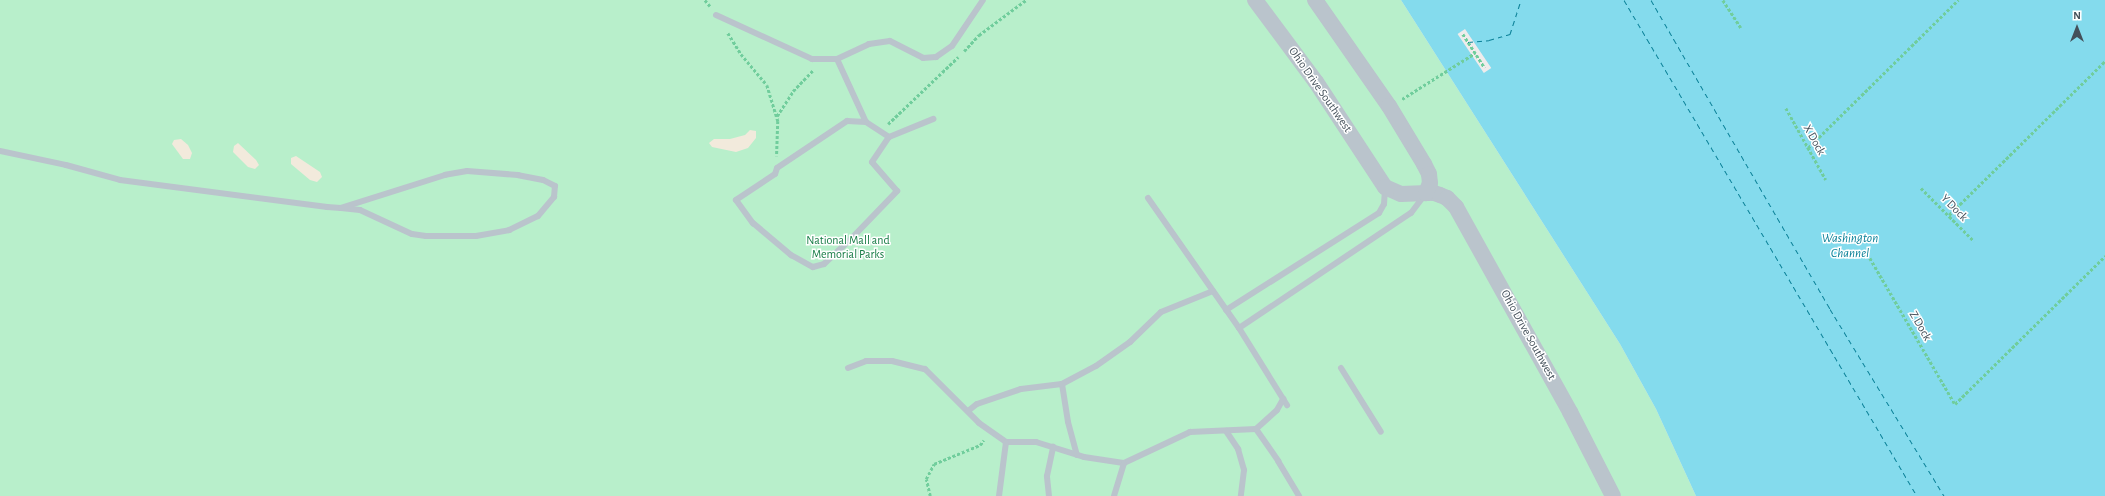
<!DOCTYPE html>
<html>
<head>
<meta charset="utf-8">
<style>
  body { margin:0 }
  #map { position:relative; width:2105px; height:496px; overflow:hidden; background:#efecec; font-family:"Alegreya Sans",sans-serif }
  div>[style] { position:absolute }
  .green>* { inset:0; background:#b8efcb }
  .sand>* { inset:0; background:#f2eadc }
  .water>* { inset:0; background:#84dbed }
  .pier>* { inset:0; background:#efecec; transform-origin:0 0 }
  .ferry>* { height:1px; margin-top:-0.5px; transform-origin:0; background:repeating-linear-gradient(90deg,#0b8198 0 5px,transparent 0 9px) }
  .path>* { height:2.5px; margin-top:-1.25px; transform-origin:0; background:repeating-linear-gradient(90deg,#70cd9c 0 3px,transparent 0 5px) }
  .service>* { height:6px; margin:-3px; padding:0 3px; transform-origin:3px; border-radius:3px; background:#bac4cc }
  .tertiary>* { height:16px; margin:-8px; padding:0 8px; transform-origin:8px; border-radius:8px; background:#bac4cc }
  span { translate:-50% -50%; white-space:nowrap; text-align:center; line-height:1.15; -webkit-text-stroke:3px #fff; paint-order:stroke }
  .street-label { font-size:12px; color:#44505a }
  .park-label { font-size:12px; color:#157b44 }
  .water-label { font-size:13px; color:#0b8198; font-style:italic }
  .north { position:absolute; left:2057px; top:8px; width:40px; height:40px; -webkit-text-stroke:3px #fff; paint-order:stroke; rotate:0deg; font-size:11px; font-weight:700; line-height:16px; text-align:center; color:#44505a }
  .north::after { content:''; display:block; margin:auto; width:14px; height:18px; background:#44505a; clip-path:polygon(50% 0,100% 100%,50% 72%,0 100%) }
</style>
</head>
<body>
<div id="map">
  <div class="green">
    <div style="clip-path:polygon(0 0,1401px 0,1620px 344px,1656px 409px,1696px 496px,0 496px)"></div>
  </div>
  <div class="sand">
    <div style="clip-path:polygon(750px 130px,756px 131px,756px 138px,748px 148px,736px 152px,712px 147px,709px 143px,714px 139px,730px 139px,745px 135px)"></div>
    <div style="clip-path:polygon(181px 139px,188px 145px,192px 153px,190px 159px,183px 159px,172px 144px,174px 140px)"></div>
    <div style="clip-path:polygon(238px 143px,256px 160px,259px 165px,255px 169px,248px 167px,233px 152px,234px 146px)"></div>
    <div style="clip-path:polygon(296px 156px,320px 172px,322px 177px,317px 182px,310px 180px,291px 164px,291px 158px)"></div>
  </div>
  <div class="water">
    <div style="clip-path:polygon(1401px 0,2105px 0,2105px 496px,1696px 496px,1656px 409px,1620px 344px)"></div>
  </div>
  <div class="pier">
    <div style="left:1465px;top:29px;width:47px;height:9px;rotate:56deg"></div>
  </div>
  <div class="ferry">
    <div style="left:1624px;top:0;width:576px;rotate:59.43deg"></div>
    <div style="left:1651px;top:0;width:357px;rotate:59.9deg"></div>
    <div style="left:1830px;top:309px;width:219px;rotate:58.6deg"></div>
    <div style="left:1468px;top:42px;width:21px;rotate:-5deg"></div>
    <div style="left:1489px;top:40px;width:22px;rotate:-16deg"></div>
    <div style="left:1510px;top:34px;width:36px;rotate:-72deg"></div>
  </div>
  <div class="path">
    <div style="left:705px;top:0;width:8px;rotate:50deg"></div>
    <div style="left:1723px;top:0;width:33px;rotate:57deg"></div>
    <div style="left:728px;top:33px;width:25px;rotate:58deg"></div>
    <div style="left:741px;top:54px;width:40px;rotate:50deg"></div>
    <div style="left:767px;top:85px;width:38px;rotate:73deg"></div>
    <div style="left:778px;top:121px;width:35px;rotate:92deg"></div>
    <div style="left:1463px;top:34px;width:40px;rotate:57.1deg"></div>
    <div style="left:964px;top:51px;width:22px;rotate:-47deg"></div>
    <div style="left:979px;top:35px;width:59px;rotate:-36.7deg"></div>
    <div style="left:1402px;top:99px;width:86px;rotate:-32.2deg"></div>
    <div style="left:1786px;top:108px;width:82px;rotate:60.9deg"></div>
    <div style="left:777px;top:116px;width:30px;rotate:-57deg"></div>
    <div style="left:793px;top:91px;width:29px;rotate:-46deg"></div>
    <div style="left:888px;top:124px;width:97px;rotate:-43.7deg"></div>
    <div style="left:1808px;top:148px;width:211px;rotate:-44.6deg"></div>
    <div style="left:1921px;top:188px;width:75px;rotate:45deg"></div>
    <div style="left:1949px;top:215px;width:219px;rotate:-44.6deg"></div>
    <div style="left:1870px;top:258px;width:169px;rotate:59.8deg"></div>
    <div style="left:1955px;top:404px;width:211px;rotate:-44.6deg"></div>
    <div style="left:930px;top:496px;width:17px;rotate:-103deg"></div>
    <div style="left:926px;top:479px;width:17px;rotate:-62deg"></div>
    <div style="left:934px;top:464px;width:50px;rotate:-22.4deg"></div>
    <div style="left:980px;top:445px;width:6px;rotate:-51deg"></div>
  </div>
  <div class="service">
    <div style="left:716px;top:15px;width:106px;rotate:24.6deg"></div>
    <div style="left:812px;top:59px;width:25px"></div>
    <div style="left:837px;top:59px;width:35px;rotate:-25deg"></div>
    <div style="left:869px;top:44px;width:21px;rotate:-8deg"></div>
    <div style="left:890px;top:41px;width:37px;rotate:27deg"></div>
    <div style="left:923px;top:58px;width:13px;rotate:-4deg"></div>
    <div style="left:936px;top:57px;width:19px;rotate:-35deg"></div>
    <div style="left:952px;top:46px;width:55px;rotate:-56deg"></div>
    <div style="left:837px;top:59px;width:69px;rotate:65.3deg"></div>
    <div style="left:889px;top:137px;width:27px;rotate:-147deg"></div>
    <div style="left:866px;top:122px;width:19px;rotate:-177deg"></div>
    <div style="left:847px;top:121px;width:84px;rotate:146.1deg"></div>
    <div style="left:777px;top:168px;width:6px;rotate:108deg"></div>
    <div style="left:775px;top:174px;width:47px;rotate:146.3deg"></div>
    <div style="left:736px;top:200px;width:29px;rotate:54deg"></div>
    <div style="left:753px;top:223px;width:50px;rotate:40.1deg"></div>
    <div style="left:791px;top:255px;width:25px;rotate:29deg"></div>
    <div style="left:813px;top:267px;width:11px;rotate:-15deg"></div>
    <div style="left:824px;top:264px;width:33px;rotate:-43deg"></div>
    <div style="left:848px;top:242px;width:71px;rotate:-46.1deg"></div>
    <div style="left:897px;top:191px;width:38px;rotate:-131deg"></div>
    <div style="left:872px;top:162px;width:30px;rotate:-56deg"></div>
    <div style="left:889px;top:137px;width:48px;rotate:-22.2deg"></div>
    <div style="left:0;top:151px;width:67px;rotate:12deg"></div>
    <div style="left:66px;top:165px;width:56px;rotate:15.5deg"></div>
    <div style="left:120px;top:180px;width:209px;rotate:7.4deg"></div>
    <div style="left:327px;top:207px;width:14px;rotate:4deg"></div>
    <div style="left:341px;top:208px;width:19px;rotate:6deg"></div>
    <div style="left:360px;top:210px;width:57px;rotate:24.8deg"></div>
    <div style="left:412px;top:234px;width:14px;rotate:8deg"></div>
    <div style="left:426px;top:236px;width:50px"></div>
    <div style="left:476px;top:236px;width:34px;rotate:-10deg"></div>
    <div style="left:509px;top:230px;width:32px;rotate:-26deg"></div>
    <div style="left:538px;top:216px;width:25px;rotate:-50deg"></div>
    <div style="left:554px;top:197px;width:11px;rotate:-85deg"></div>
    <div style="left:555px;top:186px;width:13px;rotate:-153deg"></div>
    <div style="left:543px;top:180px;width:25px;rotate:-169deg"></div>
    <div style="left:518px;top:175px;width:51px;rotate:-175.5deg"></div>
    <div style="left:467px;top:171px;width:22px;rotate:170deg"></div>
    <div style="left:445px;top:175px;width:109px;rotate:162.4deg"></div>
    <div style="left:1148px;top:198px;width:159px;rotate:55deg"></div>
    <div style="left:1239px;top:328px;width:91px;rotate:58.1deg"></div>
    <div style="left:1226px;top:310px;width:181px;rotate:-32.4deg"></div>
    <div style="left:1379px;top:213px;width:10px;rotate:-61deg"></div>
    <div style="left:1384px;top:204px;width:15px;rotate:-86deg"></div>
    <div style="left:1239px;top:328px;width:207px;rotate:-33.8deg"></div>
    <div style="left:1411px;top:213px;width:21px;rotate:-53deg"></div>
    <div style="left:848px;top:368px;width:19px;rotate:-21deg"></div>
    <div style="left:866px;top:361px;width:26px"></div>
    <div style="left:892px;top:361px;width:34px;rotate:14deg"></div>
    <div style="left:925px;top:369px;width:76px;rotate:45deg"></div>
    <div style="left:979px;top:423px;width:33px;rotate:35deg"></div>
    <div style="left:1006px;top:442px;width:30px"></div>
    <div style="left:1036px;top:442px;width:50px;rotate:17.4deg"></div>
    <div style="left:1084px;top:457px;width:40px;rotate:8.5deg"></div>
    <div style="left:1124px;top:463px;width:73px;rotate:-25.2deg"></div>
    <div style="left:1190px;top:432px;width:66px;rotate:-2.6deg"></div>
    <div style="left:1256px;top:429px;width:39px;rotate:55deg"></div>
    <div style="left:1278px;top:461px;width:41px;rotate:59deg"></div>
    <div style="left:1341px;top:368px;width:75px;rotate:58deg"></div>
    <div style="left:1062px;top:384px;width:38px;rotate:81deg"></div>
    <div style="left:1068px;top:422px;width:34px;rotate:75deg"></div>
    <div style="left:968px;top:411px;width:11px;rotate:-38deg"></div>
    <div style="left:977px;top:404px;width:46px;rotate:-18.8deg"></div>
    <div style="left:1021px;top:389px;width:41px;rotate:-7deg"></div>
    <div style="left:1062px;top:384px;width:38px;rotate:-28deg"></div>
    <div style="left:1096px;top:366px;width:42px;rotate:-35.2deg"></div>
    <div style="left:1130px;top:342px;width:43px;rotate:-44.1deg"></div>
    <div style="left:1161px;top:312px;width:56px;rotate:-22deg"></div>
    <div style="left:1256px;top:429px;width:28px;rotate:-42deg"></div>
    <div style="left:1277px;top:410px;width:13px;rotate:-61deg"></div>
    <div style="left:1226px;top:431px;width:22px;rotate:56deg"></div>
    <div style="left:1238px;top:449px;width:22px;rotate:74deg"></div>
    <div style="left:1244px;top:470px;width:26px;rotate:97deg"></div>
    <div style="left:999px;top:496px;width:54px;rotate:-82.6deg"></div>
    <div style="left:1049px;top:496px;width:20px;rotate:-96deg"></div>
    <div style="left:1047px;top:476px;width:30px;rotate:-78deg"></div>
    <div style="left:1114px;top:496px;width:34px;rotate:-73deg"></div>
  </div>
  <div class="tertiary">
    <div style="left:1255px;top:0;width:102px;rotate:53.4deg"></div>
    <div style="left:1316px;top:82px;width:126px;rotate:56.7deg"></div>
    <div style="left:1385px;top:187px;width:17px;rotate:24deg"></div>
    <div style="left:1401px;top:194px;width:33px;rotate:-2deg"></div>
    <div style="left:1434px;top:193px;width:6px;rotate:18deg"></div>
    <div style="left:1440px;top:195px;width:8px;rotate:23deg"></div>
    <div style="left:1447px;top:198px;width:13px;rotate:45deg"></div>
    <div style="left:1456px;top:207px;width:235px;rotate:60.9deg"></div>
    <div style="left:1570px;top:412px;width:94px;rotate:62.9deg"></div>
    <div style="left:1315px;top:0;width:129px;rotate:55.1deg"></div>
    <div style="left:1389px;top:106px;width:68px;rotate:58.9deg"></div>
    <div style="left:1424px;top:164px;width:11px;rotate:63deg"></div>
    <div style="left:1429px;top:174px;width:9px;rotate:84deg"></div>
    <div style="left:1430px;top:183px;width:11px;rotate:112deg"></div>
  </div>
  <div class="street-label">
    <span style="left:1320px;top:90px;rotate:55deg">Ohio Drive Southwest</span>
    <span style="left:1814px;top:140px;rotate:61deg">X Dock</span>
    <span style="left:1954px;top:208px;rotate:45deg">Y Dock</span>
    <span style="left:1920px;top:326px;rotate:60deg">Z Dock</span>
    <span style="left:1528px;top:335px;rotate:61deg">Ohio Drive Southwest</span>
  </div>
  <div class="park-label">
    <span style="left:848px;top:248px">National Mall and<br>Memorial Parks</span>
  </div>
  <div class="water-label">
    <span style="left:1850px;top:247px">Washington<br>Channel</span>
  </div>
  <div class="north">N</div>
</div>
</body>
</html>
